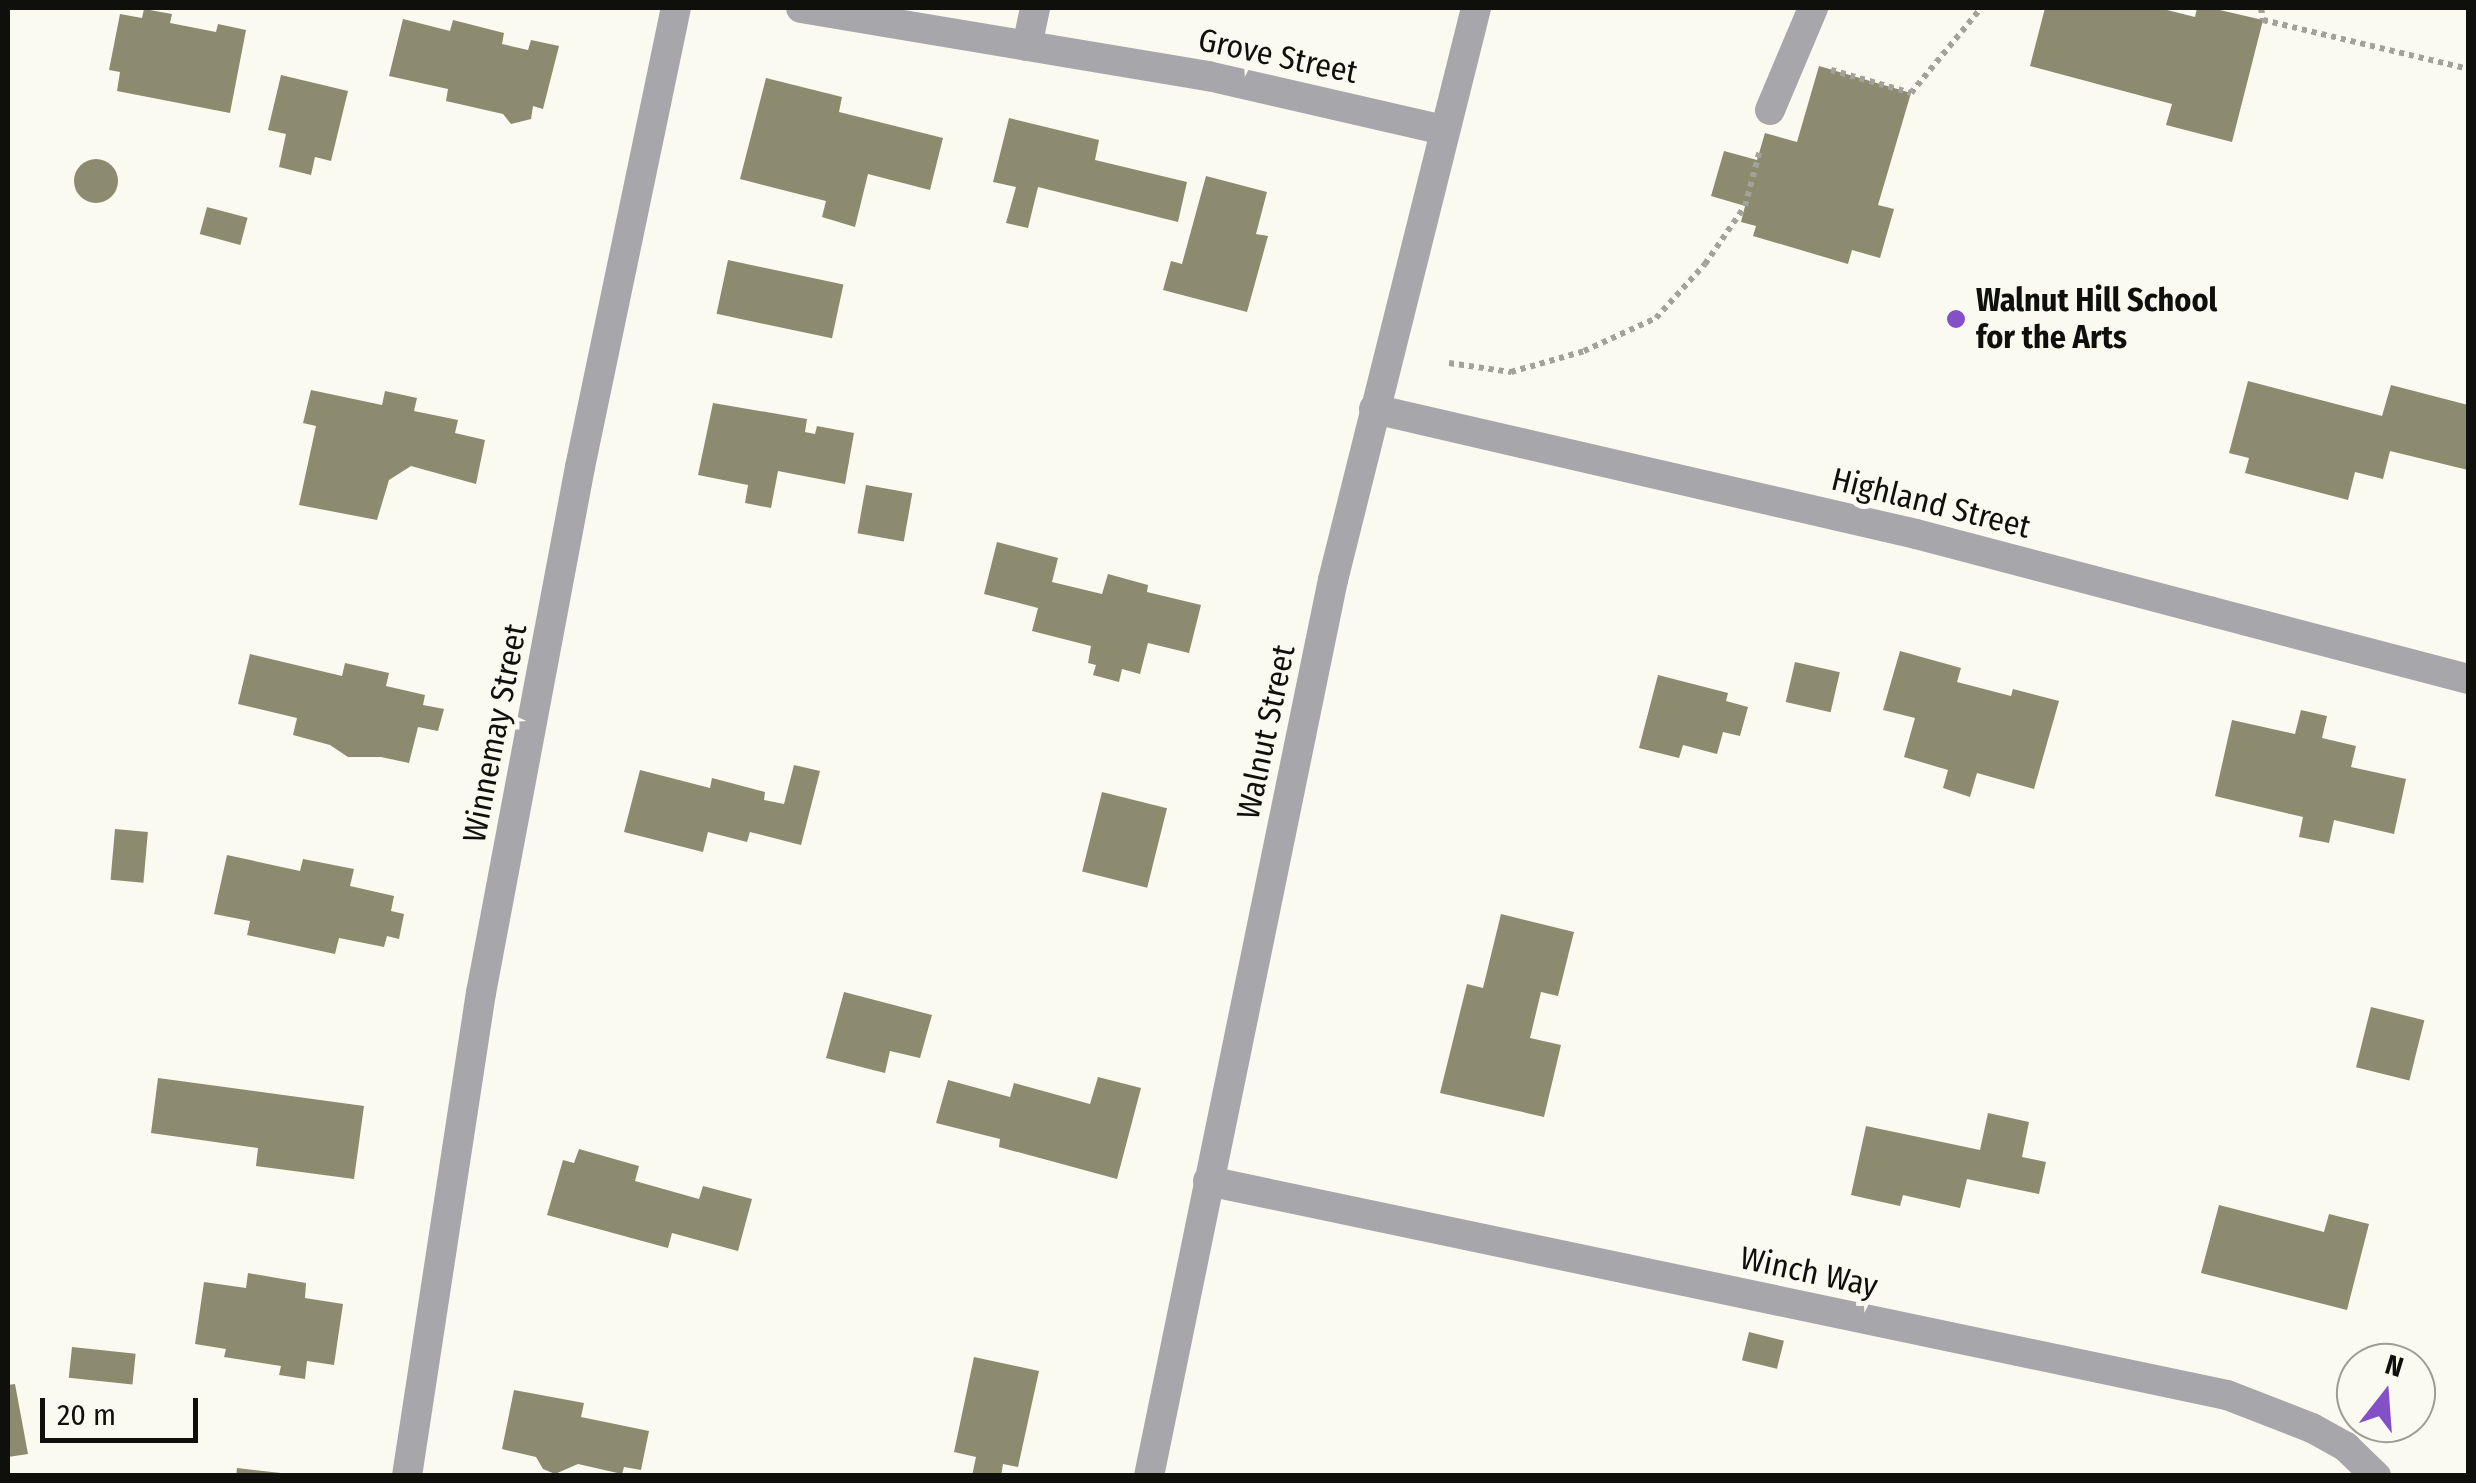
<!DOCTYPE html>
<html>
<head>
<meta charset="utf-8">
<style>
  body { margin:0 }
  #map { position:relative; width:2476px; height:1483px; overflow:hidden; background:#fbfaf1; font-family:"Fira Sans Condensed",sans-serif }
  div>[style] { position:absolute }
  .building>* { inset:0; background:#8c8b6f; transform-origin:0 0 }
  .round { border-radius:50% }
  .path>* { height:6px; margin-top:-3px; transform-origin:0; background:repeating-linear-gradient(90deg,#a2a19a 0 5px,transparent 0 10px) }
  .minor>* { height:30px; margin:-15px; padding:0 15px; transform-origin:15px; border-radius:15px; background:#a7a6aa }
  .dots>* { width:28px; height:28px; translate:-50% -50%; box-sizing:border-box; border:5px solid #fbfaf1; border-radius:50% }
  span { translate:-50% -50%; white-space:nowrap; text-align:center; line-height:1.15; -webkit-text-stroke:10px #fbfaf1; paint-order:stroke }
  .street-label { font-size:32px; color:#0f0f0c }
  .poi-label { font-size:32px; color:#0f0f0c; font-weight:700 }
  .left { translate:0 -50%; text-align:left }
  .frame { position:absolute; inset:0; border:10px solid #0f0f0c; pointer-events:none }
  .north { position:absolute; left:2336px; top:1343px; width:100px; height:100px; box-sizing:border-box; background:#fbfaf1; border:2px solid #9d9c95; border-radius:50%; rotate:17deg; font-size:28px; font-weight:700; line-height:40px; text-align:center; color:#0f0f0c }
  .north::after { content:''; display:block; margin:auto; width:35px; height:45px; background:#8450c8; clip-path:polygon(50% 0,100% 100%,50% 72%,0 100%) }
  .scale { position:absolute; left:40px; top:1398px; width:158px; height:45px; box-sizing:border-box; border:5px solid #0f0f0c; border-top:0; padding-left:12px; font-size:30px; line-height:35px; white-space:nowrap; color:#0f0f0c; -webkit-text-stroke:8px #fbfaf1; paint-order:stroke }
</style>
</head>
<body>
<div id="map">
  <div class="building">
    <div style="clip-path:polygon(2045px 8px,2159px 8px,2195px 17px,2197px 8px,2211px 8px,2263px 20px,2232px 142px,2166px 125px,2172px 104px,2030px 66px)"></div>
    <div style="clip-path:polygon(144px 9px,172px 14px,170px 23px,216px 32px,218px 24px,246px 30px,230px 113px,117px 91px,120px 72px,109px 70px,120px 14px,142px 18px)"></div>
    <div style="clip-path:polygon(403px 19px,450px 31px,453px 20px,504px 33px,502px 44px,528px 50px,531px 40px,559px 46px,543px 109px,533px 106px,531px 119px,511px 124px,503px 114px,446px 101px,448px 89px,389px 76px)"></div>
    <div style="clip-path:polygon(1819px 66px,1911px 93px,1878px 205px,1894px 209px,1880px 258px,1852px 250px,1848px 264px,1753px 236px,1756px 226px,1741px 222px,1745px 206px,1711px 196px,1724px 151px,1757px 160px,1765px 133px,1797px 142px)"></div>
    <div style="clip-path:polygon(281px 75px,348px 91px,331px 161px,315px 157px,311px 175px,279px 167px,286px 134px,268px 130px)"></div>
    <div style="clip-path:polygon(766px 78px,842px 97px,839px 112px,943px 138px,930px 190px,868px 174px,855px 227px,822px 217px,826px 201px,740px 179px)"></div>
    <div style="clip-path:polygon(1009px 118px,1099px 140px,1095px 160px,1187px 182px,1178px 222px,1038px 187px,1028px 228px,1006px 223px,1016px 187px,993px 182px)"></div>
    <div class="round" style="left:74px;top:159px;width:44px;height:44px"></div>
    <div style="clip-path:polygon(1206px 176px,1267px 192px,1256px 234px,1268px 236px,1247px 312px,1163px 290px,1171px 261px,1182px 264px)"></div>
    <div style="left:207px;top:207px;width:42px;height:28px;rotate:15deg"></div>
    <div style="left:728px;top:260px;width:118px;height:55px;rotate:12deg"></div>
    <div style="clip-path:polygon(2248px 381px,2382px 416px,2391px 385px,2468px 405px,2468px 470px,2390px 451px,2383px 479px,2355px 472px,2348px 500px,2245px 473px,2249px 458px,2229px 453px)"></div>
    <div style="clip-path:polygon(311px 390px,382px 405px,385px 391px,417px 398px,414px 411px,458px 420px,455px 433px,485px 440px,476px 484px,411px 466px,389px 480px,377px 520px,299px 505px,316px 426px,303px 423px)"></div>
    <div style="clip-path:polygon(713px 403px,807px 419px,805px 432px,815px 434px,817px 426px,854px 433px,845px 484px,778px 471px,771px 508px,745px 503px,748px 485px,698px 475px)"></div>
    <div style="left:866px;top:485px;width:47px;height:49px;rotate:10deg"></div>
    <div style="clip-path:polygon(997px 542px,1058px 558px,1052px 582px,1102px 594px,1108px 574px,1148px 585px,1147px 592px,1201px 605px,1189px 653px,1148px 643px,1140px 674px,1122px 669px,1119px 682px,1093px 675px,1096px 665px,1088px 663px,1091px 646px,1032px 631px,1038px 608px,984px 594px)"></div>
    <div style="clip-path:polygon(1900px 651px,1961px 668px,1957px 682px,2011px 696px,2013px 689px,2059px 701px,2034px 789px,1977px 773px,1970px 797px,1943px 788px,1948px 770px,1904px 757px,1915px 718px,1883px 710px)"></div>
    <div style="clip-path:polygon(250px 654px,342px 676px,345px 663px,389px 673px,386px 686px,425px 695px,423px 705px,444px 709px,438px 731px,418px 727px,409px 763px,381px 757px,348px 757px,330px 745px,293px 735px,297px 718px,238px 704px)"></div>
    <div style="left:1795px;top:662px;width:46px;height:41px;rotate:13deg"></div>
    <div style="clip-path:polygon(1658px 675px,1728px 693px,1726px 701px,1748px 707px,1740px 736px,1723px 732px,1717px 754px,1683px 745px,1679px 758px,1639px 748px)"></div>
    <div style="clip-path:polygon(2301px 710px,2327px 716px,2322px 738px,2356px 746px,2351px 767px,2406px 779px,2394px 834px,2334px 820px,2329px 843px,2299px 837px,2303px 817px,2215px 796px,2232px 720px,2295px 734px)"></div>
    <div style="clip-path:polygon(794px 765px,820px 771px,801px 845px,750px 832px,747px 842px,708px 832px,703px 852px,624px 832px,640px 770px,710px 788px,712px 778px,765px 792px,764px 800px,784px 804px)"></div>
    <div style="left:1102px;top:792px;width:67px;height:82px;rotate:14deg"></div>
    <div style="left:115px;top:829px;width:33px;height:51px;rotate:5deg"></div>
    <div style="clip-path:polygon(227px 855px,300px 871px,303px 859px,354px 869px,350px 886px,394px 896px,391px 911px,404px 914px,399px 939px,387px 936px,384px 947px,339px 938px,335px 954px,247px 935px,250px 921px,214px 914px)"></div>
    <div style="clip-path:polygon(1501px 914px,1574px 932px,1558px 996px,1541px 992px,1530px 1038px,1561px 1045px,1544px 1117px,1440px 1093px,1467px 984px,1483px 988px)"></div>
    <div style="clip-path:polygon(844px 992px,932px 1015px,920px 1058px,890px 1051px,885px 1073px,826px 1058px)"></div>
    <div style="left:2371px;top:1007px;width:55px;height:62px;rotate:14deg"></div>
    <div style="clip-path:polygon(1098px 1077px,1141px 1088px,1117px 1179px,999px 1147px,1000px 1139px,936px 1123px,948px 1080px,1010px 1097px,1014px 1083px,1090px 1104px)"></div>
    <div style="clip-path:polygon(158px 1078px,364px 1106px,354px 1179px,256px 1166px,258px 1148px,151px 1133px)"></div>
    <div style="clip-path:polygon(1988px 1113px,2029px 1122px,2022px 1157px,2046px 1162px,2039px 1194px,1967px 1179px,1960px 1208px,1903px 1195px,1900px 1206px,1851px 1195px,1866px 1126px,1980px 1150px)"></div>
    <div style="clip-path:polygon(579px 1149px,639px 1166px,635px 1181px,699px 1199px,703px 1186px,752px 1199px,738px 1251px,672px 1233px,668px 1248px,547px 1215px,563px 1160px,574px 1163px)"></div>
    <div style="clip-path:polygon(2219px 1205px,2324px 1232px,2329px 1214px,2369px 1224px,2347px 1310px,2201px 1273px)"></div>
    <div style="clip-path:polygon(248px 1273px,306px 1283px,305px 1298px,343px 1304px,334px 1365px,307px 1361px,305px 1379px,279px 1375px,281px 1366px,224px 1357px,226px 1349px,195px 1344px,204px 1282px,246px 1288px)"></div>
    <div style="left:1749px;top:1332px;width:36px;height:29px;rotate:14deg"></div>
    <div style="left:72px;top:1347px;width:64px;height:31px;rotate:6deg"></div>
    <div style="clip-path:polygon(974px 1357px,1039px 1371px,1018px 1467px,1003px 1464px,1001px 1476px,972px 1476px,976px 1457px,954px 1452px)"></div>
    <div style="clip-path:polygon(15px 1384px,28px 1454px,8px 1457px,8px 1385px)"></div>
    <div style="clip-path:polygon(514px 1390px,584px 1403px,581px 1417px,649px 1431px,641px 1470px,624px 1467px,622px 1474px,578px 1464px,555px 1474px,543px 1469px,536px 1457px,502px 1449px)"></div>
    <div style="clip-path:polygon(237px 1468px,281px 1473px,280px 1476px,236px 1476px)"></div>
  </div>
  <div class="path">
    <div style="left:2261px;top:8px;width:12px;rotate:81deg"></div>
    <div style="left:2263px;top:20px;width:211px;rotate:13.4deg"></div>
    <div style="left:1831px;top:70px;width:83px;rotate:16deg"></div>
    <div style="left:1911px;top:93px;width:110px;rotate:-50.5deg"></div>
    <div style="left:1449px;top:363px;width:63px;rotate:8.3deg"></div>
    <div style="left:1511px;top:372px;width:76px;rotate:-16deg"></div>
    <div style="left:1584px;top:351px;width:79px;rotate:-24.6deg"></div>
    <div style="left:1656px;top:318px;width:73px;rotate:-47.8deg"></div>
    <div style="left:1705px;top:264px;width:70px;rotate:-55.4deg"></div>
    <div style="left:1745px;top:206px;width:58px;rotate:-75deg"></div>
  </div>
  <div class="minor">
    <div style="left:801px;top:8px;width:413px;rotate:9.5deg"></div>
    <div style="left:1208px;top:76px;width:241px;rotate:12.9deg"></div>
    <div style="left:1027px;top:46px;width:39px;rotate:-78deg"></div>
    <div style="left:1770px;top:110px;width:111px;rotate:-67.1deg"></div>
    <div style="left:1374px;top:409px;width:556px;rotate:12.99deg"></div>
    <div style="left:1916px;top:534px;width:571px;rotate:14.72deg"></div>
    <div style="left:1208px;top:1181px;width:1041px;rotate:11.86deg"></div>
    <div style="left:2227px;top:1395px;width:91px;rotate:21.2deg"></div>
    <div style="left:2312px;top:1428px;width:39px;rotate:29deg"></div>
    <div style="left:2346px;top:1447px;width:42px;rotate:44deg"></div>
    <div style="left:407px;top:1476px;width:489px;rotate:-81.3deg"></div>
    <div style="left:481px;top:993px;width:535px;rotate:-79.34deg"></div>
    <div style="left:580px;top:467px;width:469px;rotate:-78.2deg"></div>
    <div style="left:1149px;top:1476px;width:915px;rotate:-78.4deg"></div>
    <div style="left:1333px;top:580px;width:590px;rotate:-75.96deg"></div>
  </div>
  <div class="dots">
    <div style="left:1956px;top:319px;background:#8450c8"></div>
  </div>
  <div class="street-label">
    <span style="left:1278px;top:56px;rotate:12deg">Grove Street</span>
    <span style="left:1931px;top:503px;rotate:14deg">Highland Street</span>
    <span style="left:1266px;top:732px;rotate:-78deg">Walnut Street</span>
    <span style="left:495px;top:733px;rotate:-79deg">Winnemay Street</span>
    <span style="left:1809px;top:1272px;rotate:12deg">Winch Way</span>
  </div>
  <div class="poi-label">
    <span class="left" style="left:1976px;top:319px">Walnut Hill School<br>for the Arts</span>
  </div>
  <div class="frame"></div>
  <div class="north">N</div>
  <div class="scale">20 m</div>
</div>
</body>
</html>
